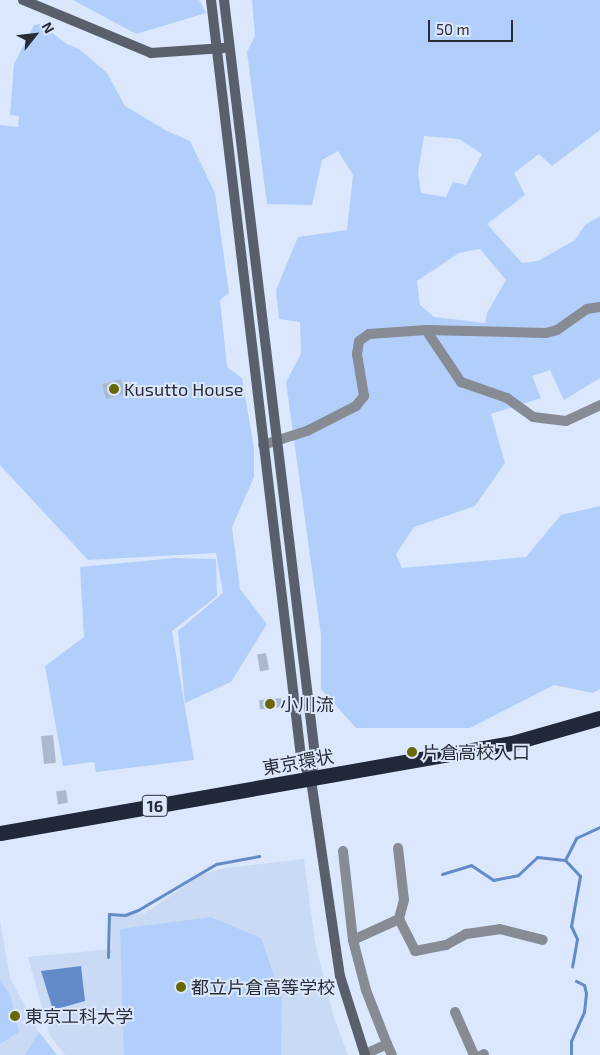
<!DOCTYPE html>
<html>
<head>
<meta charset="utf-8">
<style>
  body { margin:0 }
  #map { position:relative; width:600px; height:1055px; overflow:hidden; background:#dae7fc; font-family:"Exo 2","Noto Sans JP",sans-serif }
  div>[style] { position:absolute }
  .built>* { inset:0; background:#cadaf5 }
  .green>* { inset:0; background:#b2cffc }
  .water>* { inset:0; background:#648bc9 }
  .stream>* { height:3px; margin:-1.5px; padding:0 1.5px; transform-origin:1.5px; border-radius:1.5px; background:#648bc9 }
  .building>* { inset:0; background:#acb8cd; transform-origin:0 0 }
  .street>* { height:10px; margin:-5px; padding:0 5px; transform-origin:5px; border-radius:5px; background:#868b94 }
  .secondary>* { height:10px; margin:-5px; padding:0 5px; transform-origin:5px; border-radius:5px; background:#59606c }
  .highway>* { height:15px; margin:-7.5px; padding:0 7.5px; transform-origin:7.5px; border-radius:7.5px; background:#202939 }
  .dots>* { width:14px; height:14px; translate:-50% -50%; box-sizing:border-box; border:2px solid #dae7fc; border-radius:50% }
  span { translate:-50% -50%; white-space:nowrap; text-align:center; line-height:1.15; -webkit-text-stroke:4px #dae7fc; paint-order:stroke }
  .shield-label span { padding:1px 4px; background:#dae7fc; border:1px solid; border-radius:4px; -webkit-text-stroke-width:0 }
  .shield-label { font-size:16px; color:#282d35; font-weight:700 }
  .poi-label { font-size:18px; color:#282d35 }
  .left { translate:0 -50%; text-align:left }
  .street-label { font-size:18px; color:#282d35 }
  .north { position:absolute; left:10px; top:10px; width:50px; height:50px; -webkit-text-stroke:4px #dae7fc; paint-order:stroke; rotate:61deg; font-size:14px; font-weight:700; line-height:20px; text-align:center; color:#282d35 }
  .north::after { content:''; display:block; margin:auto; width:18px; height:22px; background:#282d35; clip-path:polygon(50% 0,100% 100%,50% 72%,0 100%) }
  .scale { position:absolute; left:428px; top:20px; width:85px; height:22px; box-sizing:border-box; border:2px solid #282d35; border-top:0; padding-left:6px; font-size:15px; line-height:18px; white-space:nowrap; color:#282d35; -webkit-text-stroke:4px #dae7fc; paint-order:stroke }
</style>
</head>
<body>
<div id="map">
  <div class="built">
    <div style="clip-path:polygon(304px 859px,315px 942px,334px 1018px,348px 1055px,65px 1055px,50px 1036px,28px 957px,112px 949px,111px 917px,145px 913px,202px 874px,224px 868px)"></div>
    <div style="clip-path:polygon(0 920px,10px 978px,51px 1055px,0 1055px)"></div>
  </div>
  <div class="green">
    <div style="clip-path:polygon(73px 0,199px 0,206px 13px,136px 34px)"></div>
    <div style="clip-path:polygon(evenodd,252px 0,600px 0,600px 130px,552px 166px,539px 154px,514px 173px,525px 195px,487px 224px,522px 263px,538px 261px,575px 240px,585px 225px,600px 216px,600px 378px,564px 400px,550px 370px,532px 376px,541px 398px,491px 414px,505px 463px,475px 506px,414px 527px,396px 554px,402px 568px,526px 557px,561px 515px,600px 506px,600px 689px,593px 693px,554px 685px,470px 728px,356px 728px,321px 689px,321px 635px,286px 382px,301px 354px,300px 322px,279px 319px,276px 290px,298px 237px,347px 230px,353px 175px,338px 151px,322px 160px,312px 205px,267px 204px,247px 52px,255px 36px,252px 0,424px 136px,459px 139px,482px 154px,466px 185px,453px 182px,446px 197px,421px 193px,418px 173px,424px 136px,252px 0,480px 249px,506px 280px,487px 313px,485px 323px,434px 317px,420px 305px,417px 281px,459px 253px,480px 249px)"></div>
    <div style="clip-path:polygon(40px 24px,67px 44px,79px 49px,107px 73px,125px 106px,167px 131px,190px 141px,215px 193px,229px 293px,220px 300px,227px 367px,242px 378px,254px 448px,254px 477px,232px 527px,240px 589px,267px 624px,231px 682px,185px 703px,178px 631px,223px 593px,216px 553px,88px 560px,0 465px,0 125px,18px 127px,19px 116px,10px 115px,14px 64px,34px 25px)"></div>
    <div style="clip-path:polygon(176px 558px,216px 559px,217px 596px,172px 631px,194px 760px,96px 772px,94px 762px,63px 766px,45px 666px,84px 637px,80px 567px)"></div>
    <div style="clip-path:polygon(211px 917px,261px 938px,282px 998px,281px 1055px,124px 1055px,120px 929px)"></div>
    <div style="clip-path:polygon(0 979px,10px 995px,19px 1032px,0 1044px)"></div>
    <div style="clip-path:polygon(39px 1032px,57px 1055px,25px 1055px)"></div>
  </div>
  <div class="water">
    <div style="clip-path:polygon(81px 966px,85px 1001px,53px 1010px,41px 971px)"></div>
  </div>
  <div class="stream">
    <div style="left:565px;top:860px;width:22px;rotate:47deg"></div>
    <div style="left:580px;top:876px;width:51px;rotate:100.2deg"></div>
    <div style="left:571px;top:926px;width:14px;rotate:65deg"></div>
    <div style="left:577px;top:939px;width:28px;rotate:100deg"></div>
    <div style="left:442px;top:874px;width:30px;rotate:-17deg"></div>
    <div style="left:471px;top:865px;width:27px;rotate:34deg"></div>
    <div style="left:493px;top:880px;width:25px;rotate:-11deg"></div>
    <div style="left:518px;top:875px;width:26px;rotate:-43deg"></div>
    <div style="left:537px;top:857px;width:28px;rotate:6deg"></div>
    <div style="left:565px;top:860px;width:25px;rotate:-63deg"></div>
    <div style="left:576px;top:838px;width:26px;rotate:-25deg"></div>
    <div style="left:108px;top:957px;width:43px;rotate:-88.7deg"></div>
    <div style="left:109px;top:914px;width:16px;rotate:4deg"></div>
    <div style="left:125px;top:915px;width:14px;rotate:-21deg"></div>
    <div style="left:138px;top:910px;width:91px;rotate:-30.5deg"></div>
    <div style="left:216px;top:864px;width:44px;rotate:-10.5deg"></div>
    <div style="left:571px;top:1055px;width:14px;rotate:-90deg"></div>
    <div style="left:571px;top:1041px;width:32px;rotate:-66deg"></div>
    <div style="left:584px;top:1012px;width:19px;rotate:-84deg"></div>
    <div style="left:586px;top:993px;width:8px;rotate:-104deg"></div>
    <div style="left:584px;top:985px;width:9px;rotate:-153deg"></div>
  </div>
  <div class="building">
    <div style="left:121px;top:379px;width:15px;height:20px;rotate:74deg"></div>
    <div style="left:266px;top:653px;width:17px;height:9px;rotate:80deg"></div>
    <div style="left:281px;top:698px;width:9px;height:22px;rotate:84deg"></div>
    <div style="left:53px;top:735px;width:28px;height:12px;rotate:84deg"></div>
    <div style="left:66px;top:790px;width:13px;height:10px;rotate:81deg"></div>
  </div>
  <div class="street">
    <div style="left:426px;top:330px;width:63px;rotate:56.1deg"></div>
    <div style="left:461px;top:382px;width:49px;rotate:19.2deg"></div>
    <div style="left:507px;top:398px;width:32px;rotate:36deg"></div>
    <div style="left:533px;top:417px;width:33px;rotate:7deg"></div>
    <div style="left:566px;top:421px;width:38px;rotate:-25deg"></div>
    <div style="left:263px;top:445px;width:46px;rotate:-17.7deg"></div>
    <div style="left:307px;top:431px;width:55px;rotate:-27deg"></div>
    <div style="left:356px;top:406px;width:13px;rotate:-51deg"></div>
    <div style="left:364px;top:396px;width:43px;rotate:-99.5deg"></div>
    <div style="left:357px;top:354px;width:13px;rotate:-81deg"></div>
    <div style="left:359px;top:341px;width:12px;rotate:-35deg"></div>
    <div style="left:369px;top:334px;width:57px;rotate:-4deg"></div>
    <div style="left:426px;top:330px;width:120px;rotate:1.4deg"></div>
    <div style="left:546px;top:333px;width:11px;rotate:-15deg"></div>
    <div style="left:557px;top:330px;width:37px;rotate:-35deg"></div>
    <div style="left:587px;top:309px;width:13px;rotate:-9deg"></div>
    <div style="left:398px;top:848px;width:52px;rotate:83.4deg"></div>
    <div style="left:404px;top:900px;width:20px;rotate:105deg"></div>
    <div style="left:343px;top:851px;width:90px;rotate:83.6deg"></div>
    <div style="left:455px;top:1012px;width:47px;rotate:66.2deg"></div>
    <div style="left:387px;top:1044px;width:58px;rotate:-111.3deg"></div>
    <div style="left:366px;top:990px;width:52px;rotate:-104.6deg"></div>
    <div style="left:353px;top:940px;width:51px;rotate:-24.5deg"></div>
    <div style="left:399px;top:919px;width:36px;rotate:63deg"></div>
    <div style="left:415px;top:951px;width:32px;rotate:-11deg"></div>
    <div style="left:446px;top:945px;width:23px;rotate:-29deg"></div>
    <div style="left:466px;top:934px;width:34px;rotate:-8deg"></div>
    <div style="left:500px;top:929px;width:44px;rotate:14.3deg"></div>
    <div style="left:365px;top:1054px;width:24px;rotate:-24deg"></div>
    <div style="left:387px;top:1044px;width:12px;rotate:66deg"></div>
    <div style="left:482px;top:1055px;width:2px;rotate:-27deg"></div>
  </div>
  <div class="secondary">
    <div style="left:23px;top:0;width:139px;rotate:22.5deg"></div>
    <div style="left:151px;top:53px;width:73px;rotate:-3.9deg"></div>
    <div style="left:211px;top:0;width:762px;rotate:83.22deg"></div>
    <div style="left:301px;top:757px;width:25px;rotate:67deg"></div>
    <div style="left:311px;top:780px;width:198px;rotate:81.6deg"></div>
    <div style="left:340px;top:976px;width:83px;rotate:72.4deg"></div>
    <div style="left:224px;top:0;width:760px;rotate:83.13deg"></div>
    <div style="left:315px;top:755px;width:23px;rotate:100deg"></div>
  </div>
  <div class="highway">
    <div style="left:0;top:833px;width:520px;rotate:-9.97deg"></div>
    <div style="left:512px;top:743px;width:91px;rotate:-15.9deg"></div>
  </div>
  <div class="dots">
    <div style="left:114px;top:389px;background:#686804"></div>
    <div style="left:270px;top:704px;background:#686804"></div>
    <div style="left:412px;top:752px;background:#686804"></div>
    <div style="left:181px;top:987px;background:#686804"></div>
    <div style="left:15px;top:1016px;background:#686804"></div>
  </div>
  <div class="shield-label">
    <span style="left:155px;top:806px">16</span>
  </div>
  <div class="poi-label">
    <span class="left" style="left:124px;top:389px">Kusutto House</span>
    <span class="left" style="left:280px;top:704px">小川流</span>
    <span class="left" style="left:422px;top:752px">片倉高校入口</span>
    <span class="left" style="left:191px;top:987px">都立片倉高等学校</span>
    <span class="left" style="left:25px;top:1016px">東京工科大学</span>
  </div>
  <div class="street-label">
    <span style="left:298px;top:762px;rotate:-10deg">東京環状</span>
  </div>
  <div class="north">N</div>
  <div class="scale">50 m</div>
</div>
</body>
</html>
